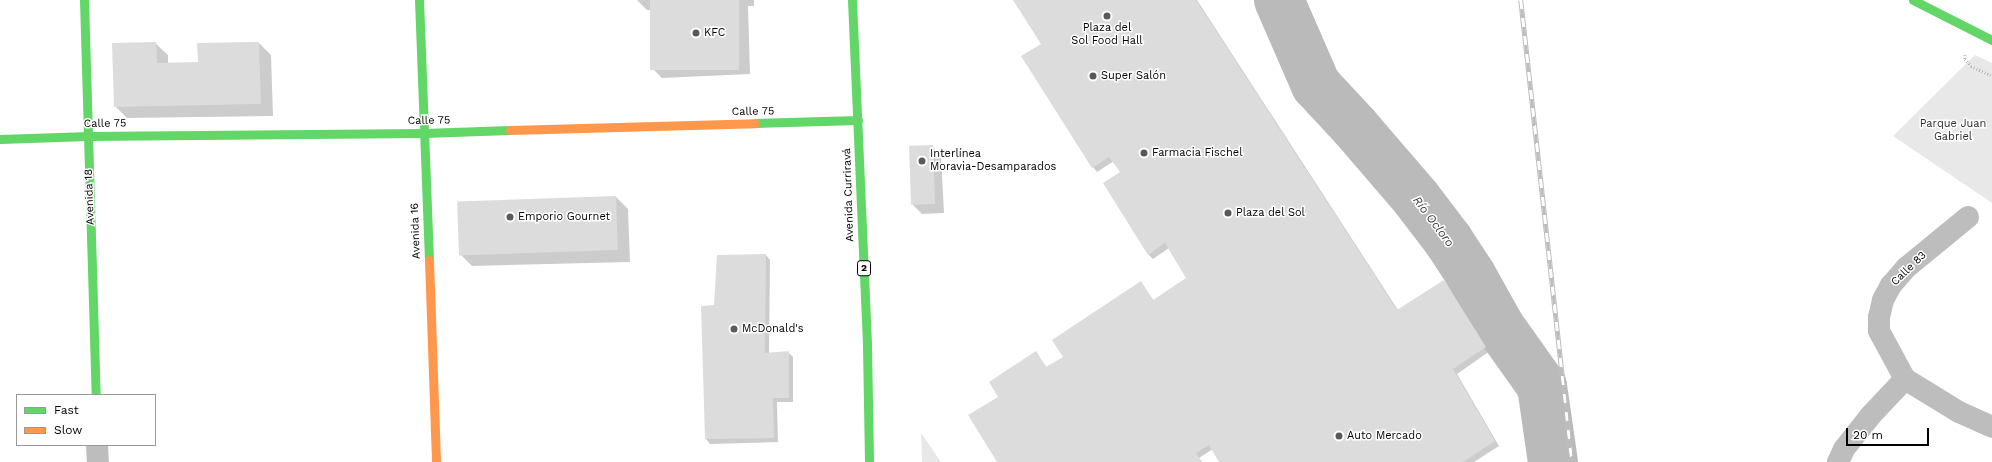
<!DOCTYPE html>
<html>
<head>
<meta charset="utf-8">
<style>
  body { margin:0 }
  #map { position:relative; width:1992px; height:462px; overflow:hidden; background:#fff; font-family:"Work Sans",sans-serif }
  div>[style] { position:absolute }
  .green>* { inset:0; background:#e8e8e8 }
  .shadow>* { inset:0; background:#0003 }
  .river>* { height:50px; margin:-25px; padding:0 25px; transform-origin:25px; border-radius:25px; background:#bababa }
  .building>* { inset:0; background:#dcdcdc; transform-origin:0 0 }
  .path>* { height:2.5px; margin-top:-1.25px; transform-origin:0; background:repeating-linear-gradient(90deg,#b8b8b8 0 1px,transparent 0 3px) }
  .street>* { height:22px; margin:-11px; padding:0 11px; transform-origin:11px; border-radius:11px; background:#bdbdbd }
  .fast>* { height:9px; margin:-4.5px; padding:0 4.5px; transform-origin:4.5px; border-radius:4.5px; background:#63d668 }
  .slow>* { height:9px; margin:-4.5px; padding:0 4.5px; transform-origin:4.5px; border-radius:4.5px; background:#ff974d }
  .rail>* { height:4.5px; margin-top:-2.25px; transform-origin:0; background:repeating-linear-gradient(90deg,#fff 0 9px,#bdbdbd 0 18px); box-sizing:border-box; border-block:1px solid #bdbdbd }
  .dots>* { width:11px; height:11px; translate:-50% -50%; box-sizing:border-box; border:2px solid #fff; border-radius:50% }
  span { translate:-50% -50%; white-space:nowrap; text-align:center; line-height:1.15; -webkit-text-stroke:3px #fff; paint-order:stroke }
  .shield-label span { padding:1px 3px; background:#fff; border:1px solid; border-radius:3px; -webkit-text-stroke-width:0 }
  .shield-label { font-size:10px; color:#000; font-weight:700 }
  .poi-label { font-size:11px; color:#000 }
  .left { translate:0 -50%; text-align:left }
  .street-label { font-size:11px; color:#000 }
  .park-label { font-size:11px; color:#2d2d2d }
  .water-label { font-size:12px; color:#3e3e3e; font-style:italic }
  .legend { position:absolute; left:16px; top:394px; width:140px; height:52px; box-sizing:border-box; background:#fff; border:1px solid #999; margin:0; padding:5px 7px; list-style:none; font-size:12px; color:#000 }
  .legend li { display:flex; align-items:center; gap:8px; height:20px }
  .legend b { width:20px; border:1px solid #999 }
  .scale { position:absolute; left:1846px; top:428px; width:83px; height:18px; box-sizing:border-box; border:2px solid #000; border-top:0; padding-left:5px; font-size:12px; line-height:14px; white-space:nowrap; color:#000; -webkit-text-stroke:3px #fff; paint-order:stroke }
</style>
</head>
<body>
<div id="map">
  <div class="green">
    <div style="clip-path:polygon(1975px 55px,1992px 63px,1992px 203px,1893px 136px)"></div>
    <div style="clip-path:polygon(921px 433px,941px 462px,922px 462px)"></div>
  </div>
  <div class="shadow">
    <div style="clip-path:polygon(637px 0,754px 0,754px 6px,748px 6px,750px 74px,662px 78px,653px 69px,651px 10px,647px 10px)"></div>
    <div style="clip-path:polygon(1014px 0,1197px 0,1398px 310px,1444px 281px,1448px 285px,1490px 351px,1457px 374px,1499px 446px,1474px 462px,1221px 462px,1213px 449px,1199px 458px,1202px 462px,998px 462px,1000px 397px,1036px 352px,1047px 368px,1064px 357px,1141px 283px,1154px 301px,1188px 278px,1169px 248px,1153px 259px,1148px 254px,1121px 172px,1114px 161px,1097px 172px,1093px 167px,1042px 45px)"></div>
    <div style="clip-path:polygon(155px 43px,168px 55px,168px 63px,199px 63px,259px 43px,271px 55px,273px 116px,127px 118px,115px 106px)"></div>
    <div style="clip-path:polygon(932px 146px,941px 155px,944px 213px,922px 214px,913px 205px)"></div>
    <div style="clip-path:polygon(616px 197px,628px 209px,630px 262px,472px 266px,459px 253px)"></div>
    <div style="clip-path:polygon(766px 255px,770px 260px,769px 354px,788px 352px,793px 357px,793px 402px,777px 402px,778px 442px,710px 444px,706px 439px,702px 307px,715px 306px)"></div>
  </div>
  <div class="river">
    <div style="left:1279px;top:0;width:93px;rotate:66.5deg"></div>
    <div style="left:1316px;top:85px;width:57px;rotate:47.1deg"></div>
    <div style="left:1355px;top:127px;width:94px;rotate:49.3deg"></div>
    <div style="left:1416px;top:198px;width:53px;rotate:52.7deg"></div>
    <div style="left:1448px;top:240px;width:42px;rotate:56.7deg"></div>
    <div style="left:1471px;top:275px;width:60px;rotate:60.9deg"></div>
    <div style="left:1500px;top:327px;width:72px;rotate:54.6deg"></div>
    <div style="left:1542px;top:386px;width:77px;rotate:81.8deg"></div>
  </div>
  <div class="building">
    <div style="left:650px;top:0;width:89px;height:70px"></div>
    <div style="clip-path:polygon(1013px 0,1196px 0,1397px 310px,1444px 280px,1486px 347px,1453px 369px,1495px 441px,1463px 462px,1219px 462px,1209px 445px,1196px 453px,1201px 462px,997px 462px,968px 415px,998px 397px,989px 382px,1036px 351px,1046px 367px,1063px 357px,1052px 340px,1141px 281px,1153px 300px,1186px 278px,1165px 243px,1148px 255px,1103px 183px,1120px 172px,1109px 157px,1092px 168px,1021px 56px,1041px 44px)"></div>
    <div style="clip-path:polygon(156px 42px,157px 63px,198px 62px,197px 43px,259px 42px,261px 104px,114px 107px,112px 43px)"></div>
    <div style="left:933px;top:145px;width:59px;height:24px;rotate:88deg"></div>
    <div style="left:616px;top:196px;width:54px;height:159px;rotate:88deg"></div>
    <div style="clip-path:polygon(766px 254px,765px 353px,789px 351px,789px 398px,773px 398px,774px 438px,705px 439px,701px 306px,714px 305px,717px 255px)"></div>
  </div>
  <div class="path">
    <div style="left:1965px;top:55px;width:4px;rotate:90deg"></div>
    <div style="left:1965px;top:59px;width:9px;rotate:49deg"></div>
    <div style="left:1971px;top:66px;width:23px;rotate:25deg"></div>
  </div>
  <div class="street">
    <div style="left:1968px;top:217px;width:80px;rotate:140.6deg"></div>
    <div style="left:1906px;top:268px;width:23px;rotate:131deg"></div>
    <div style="left:1891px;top:285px;width:17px;rotate:118deg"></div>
    <div style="left:1883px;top:300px;width:17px;rotate:103deg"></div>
    <div style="left:1879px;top:317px;width:14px;rotate:90deg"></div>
    <div style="left:1879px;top:331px;width:55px;rotate:61.6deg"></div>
    <div style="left:1905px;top:379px;width:63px;rotate:31.4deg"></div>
    <div style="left:1959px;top:412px;width:36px;rotate:24deg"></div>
    <div style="left:97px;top:445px;width:17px;rotate:87deg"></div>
    <div style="left:1838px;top:462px;width:14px;rotate:-65deg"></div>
    <div style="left:1844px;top:449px;width:43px;rotate:-51.5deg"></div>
    <div style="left:1871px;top:415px;width:50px;rotate:-46.6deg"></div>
  </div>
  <div class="fast">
    <div style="left:84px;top:0;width:395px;rotate:88.3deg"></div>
    <div style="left:419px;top:0;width:260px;rotate:87.8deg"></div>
    <div style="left:852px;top:0;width:346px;rotate:87.5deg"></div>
    <div style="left:867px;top:346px;width:116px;rotate:89deg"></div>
    <div style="left:1913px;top:0;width:89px;rotate:26.9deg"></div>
    <div style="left:755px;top:123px;width:103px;rotate:-1.7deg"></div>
    <div style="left:0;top:139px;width:88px;rotate:-2deg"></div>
    <div style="left:88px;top:136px;width:336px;rotate:-0.5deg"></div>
    <div style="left:424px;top:133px;width:86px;rotate:-2deg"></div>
  </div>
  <div class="slow">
    <div style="left:510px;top:130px;width:245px;rotate:-1.6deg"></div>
    <div style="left:429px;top:260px;width:202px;rotate:88deg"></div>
  </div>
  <div class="rail">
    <div style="left:1521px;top:0;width:465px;rotate:83.7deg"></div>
  </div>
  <div class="dots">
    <div style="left:1107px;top:16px;background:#595959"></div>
    <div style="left:696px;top:33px;background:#595959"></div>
    <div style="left:1093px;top:76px;background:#595959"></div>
    <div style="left:1144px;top:153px;background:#595959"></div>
    <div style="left:922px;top:161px;background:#595959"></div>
    <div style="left:1228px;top:213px;background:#595959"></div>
    <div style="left:510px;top:217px;background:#595959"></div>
    <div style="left:734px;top:329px;background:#595959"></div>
    <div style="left:1339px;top:436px;background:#595959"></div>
  </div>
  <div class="shield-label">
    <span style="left:864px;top:268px">2</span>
  </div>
  <div class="poi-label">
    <span style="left:1107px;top:35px">Plaza del<br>Sol Food Hall</span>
    <span class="left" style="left:704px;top:33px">KFC</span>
    <span class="left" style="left:1101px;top:76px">Super Salón</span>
    <span class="left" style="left:1152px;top:153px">Farmacia Fischel</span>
    <span class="left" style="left:930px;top:161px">Interlínea<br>Moravia-Desamparados</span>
    <span class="left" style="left:1236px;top:213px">Plaza del Sol</span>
    <span class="left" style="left:518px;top:217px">Emporio Gournet</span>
    <span class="left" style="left:742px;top:329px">McDonald's</span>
    <span class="left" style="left:1347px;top:436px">Auto Mercado</span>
  </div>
  <div class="street-label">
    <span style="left:753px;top:112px;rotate:-1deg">Calle 75</span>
    <span style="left:429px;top:121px;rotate:-1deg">Calle 75</span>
    <span style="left:105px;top:124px;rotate:-1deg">Calle 75</span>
    <span style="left:849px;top:195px;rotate:-92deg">Avenida Curriravá</span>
    <span style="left:90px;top:197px;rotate:-92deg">Avenida 18</span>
    <span style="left:416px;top:231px;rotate:-92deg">Avenida 16</span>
    <span style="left:1909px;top:269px;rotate:-44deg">Calle 83</span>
  </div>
  <div class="park-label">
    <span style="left:1953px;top:131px">Parque Juan<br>Gabriel</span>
  </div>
  <div class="water-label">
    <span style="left:1433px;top:222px;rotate:53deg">Río Ocloro</span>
  </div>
  <ul class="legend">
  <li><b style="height:5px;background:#63d668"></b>Fast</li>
  <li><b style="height:5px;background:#ff974d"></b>Slow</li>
  </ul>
  <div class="scale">20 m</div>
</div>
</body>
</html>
